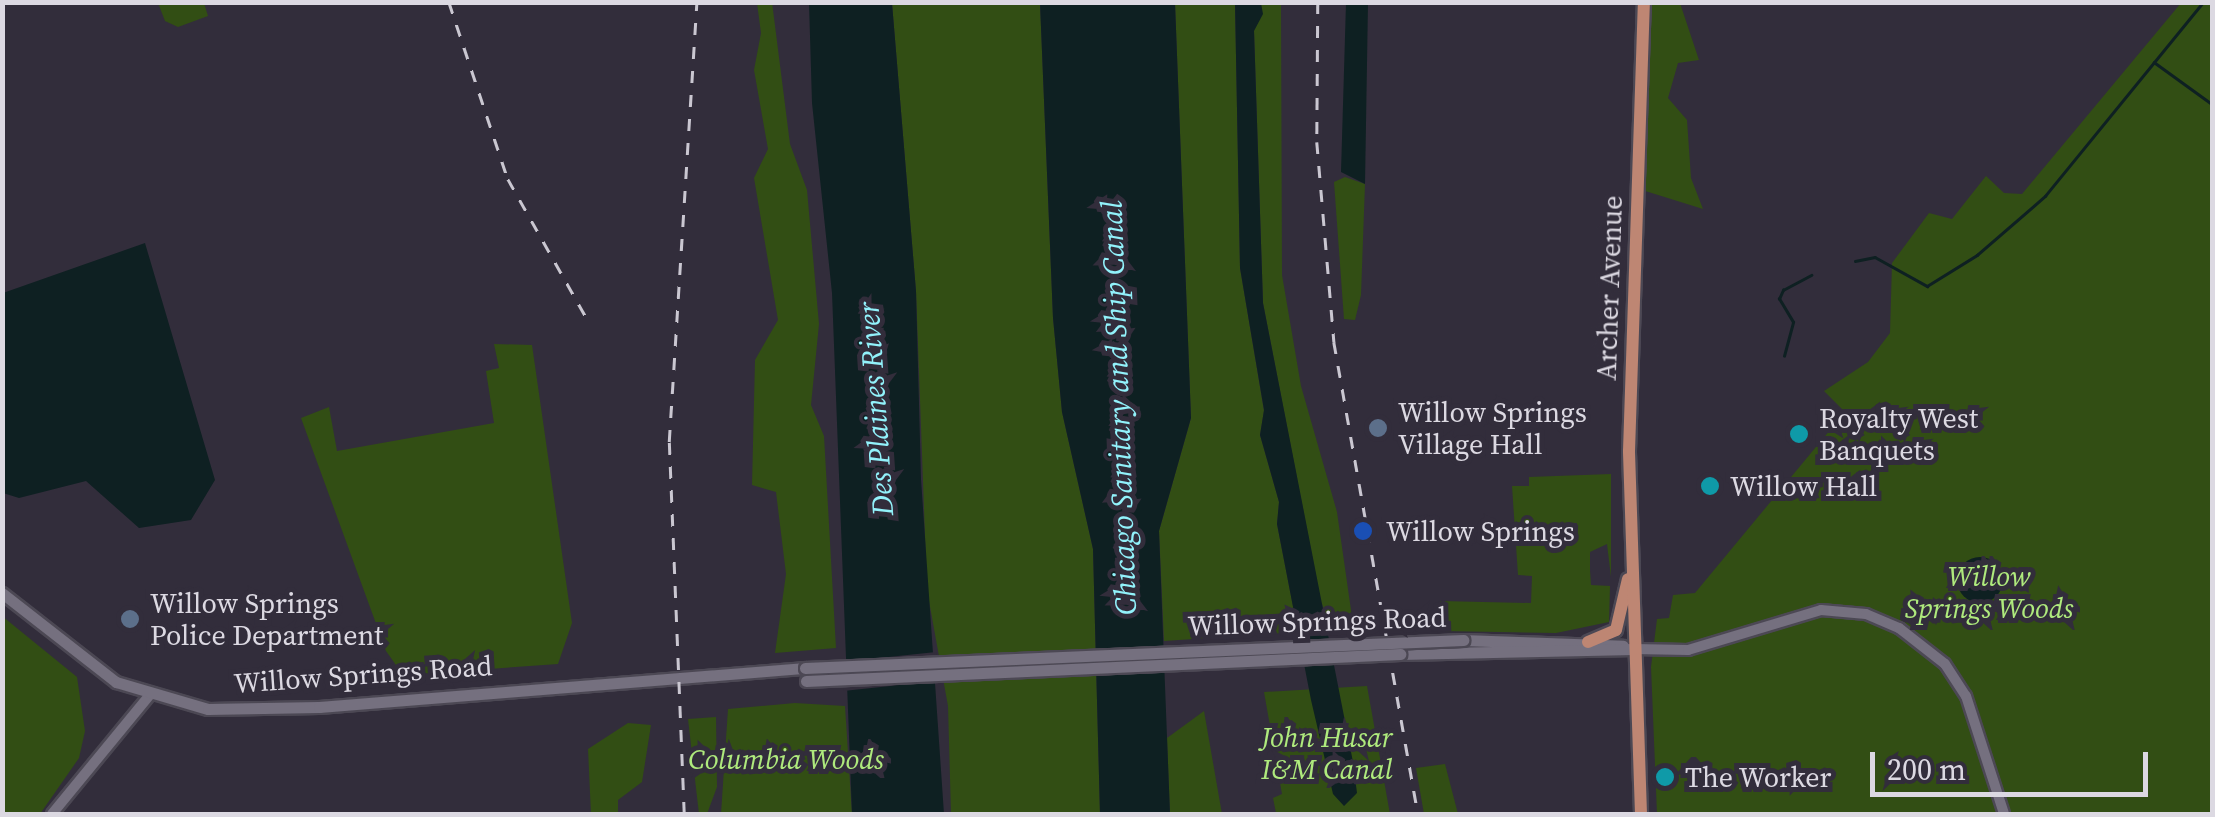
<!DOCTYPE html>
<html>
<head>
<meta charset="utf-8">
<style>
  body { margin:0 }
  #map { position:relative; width:2215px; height:817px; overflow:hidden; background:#322d3b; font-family:"Source Serif 4",serif }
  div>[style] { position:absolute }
  .green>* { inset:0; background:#324e14 }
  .water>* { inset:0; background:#0e2022 }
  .round { border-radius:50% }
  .pier>* { inset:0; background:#322d3b; transform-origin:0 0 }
  .stream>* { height:2.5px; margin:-1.25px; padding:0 1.25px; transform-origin:1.25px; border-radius:1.25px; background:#0e2022 }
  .roads { filter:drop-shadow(2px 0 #4c4854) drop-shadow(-2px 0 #4c4854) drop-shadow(0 2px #4c4854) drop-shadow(0 -2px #4c4854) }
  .tertiary>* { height:10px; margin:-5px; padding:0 5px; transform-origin:5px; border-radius:5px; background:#75707f }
  .secondary>* { height:11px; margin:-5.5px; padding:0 5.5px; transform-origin:5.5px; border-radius:5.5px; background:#75707f }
  .primary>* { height:12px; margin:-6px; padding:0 6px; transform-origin:6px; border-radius:6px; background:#be8673 }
  .rail>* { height:2.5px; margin-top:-1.25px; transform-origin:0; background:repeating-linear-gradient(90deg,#cac7d1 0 12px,transparent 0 24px) }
  .bridges { filter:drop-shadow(2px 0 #4c4854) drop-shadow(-2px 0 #4c4854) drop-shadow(0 2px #4c4854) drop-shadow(0 -2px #4c4854) }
  .secondary-bridge>* { height:11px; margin:-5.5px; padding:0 5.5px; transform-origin:5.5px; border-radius:5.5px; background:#75707f }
  .dots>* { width:28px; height:28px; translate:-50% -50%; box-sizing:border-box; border:5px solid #322d3b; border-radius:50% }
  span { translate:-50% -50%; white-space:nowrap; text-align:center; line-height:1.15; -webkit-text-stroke:10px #322d3b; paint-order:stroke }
  .street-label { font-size:28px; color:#dcd9e2 }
  .poi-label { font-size:28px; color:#dcd9e2 }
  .left { translate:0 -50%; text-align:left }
  .park-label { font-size:28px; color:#afea7d; font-style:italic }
  .water-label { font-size:30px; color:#92f2fb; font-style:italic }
  .frame { position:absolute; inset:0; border:5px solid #dcd9e2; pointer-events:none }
  .scale { position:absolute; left:1870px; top:752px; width:278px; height:45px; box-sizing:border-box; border:5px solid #dcd9e2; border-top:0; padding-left:12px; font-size:30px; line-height:35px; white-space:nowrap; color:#dcd9e2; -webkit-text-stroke:8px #322d3b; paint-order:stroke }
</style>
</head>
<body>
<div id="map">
  <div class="green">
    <div style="clip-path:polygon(772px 2px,790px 144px,807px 190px,819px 324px,811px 405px,824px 436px,836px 648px,775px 653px,786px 574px,776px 492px,752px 485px,755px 360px,778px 320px,754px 178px,768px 149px,754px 70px,761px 33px,757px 3px)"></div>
    <div style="clip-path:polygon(158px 3px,204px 3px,208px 16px,178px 27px,165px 21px)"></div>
    <div style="clip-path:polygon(892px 3px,1040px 3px,1053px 318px,1062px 412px,1093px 549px,1100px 814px,951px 814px,948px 706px,927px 590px,916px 291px)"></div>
    <div style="clip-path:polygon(1175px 3px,1235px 3px,1240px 268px,1264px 411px,1260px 435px,1279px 502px,1277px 524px,1298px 632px,1164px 641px,1159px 531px,1191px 418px)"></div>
    <div style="clip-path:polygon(1261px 3px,1281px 3px,1282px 275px,1301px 386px,1337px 512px,1352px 617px,1346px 629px,1333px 630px,1321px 602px,1263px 303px,1254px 30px)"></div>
    <div style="clip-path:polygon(1648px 3px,1680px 3px,1699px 60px,1678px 63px,1668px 98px,1687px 120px,1691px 178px,1703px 209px,1642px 190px)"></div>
    <div style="clip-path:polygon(2181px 3px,2212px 3px,2212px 814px,1657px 814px,1651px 667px,1657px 619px,1669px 618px,1673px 595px,1695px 593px,1845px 412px,1824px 391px,1868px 362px,1890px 333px,1892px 263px,1929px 213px,1952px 219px,1986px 176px,2004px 193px,2022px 194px)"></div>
    <div style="clip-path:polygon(1345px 177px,1365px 184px,1361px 295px,1355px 320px,1344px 319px,1334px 182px)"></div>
    <div style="clip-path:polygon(494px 344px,532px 345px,572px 623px,558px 664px,403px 675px,386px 651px,301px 418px,329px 407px,337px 451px,494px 423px,486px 371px,499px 368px)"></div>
    <div style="clip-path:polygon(1611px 474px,1611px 577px,1607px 544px,1590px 552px,1590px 570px,1591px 585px,1610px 586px,1609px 622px,1556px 633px,1443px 631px,1440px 601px,1531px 603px,1532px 576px,1518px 575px,1512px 486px,1529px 486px,1529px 477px)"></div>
    <div style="clip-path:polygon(2px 616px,77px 677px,85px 731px,79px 758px,40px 814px,3px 814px)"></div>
    <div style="clip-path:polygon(1367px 686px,1390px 814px,1267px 814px,1276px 813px,1273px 798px,1282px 794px,1264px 692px)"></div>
    <div style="clip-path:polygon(795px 703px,845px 706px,852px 814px,721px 814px,728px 709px)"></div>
    <div style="clip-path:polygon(1204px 711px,1222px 814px,1170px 814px,1167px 738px)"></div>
    <div style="clip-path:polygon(716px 717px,717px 787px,707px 814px,699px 814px,688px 719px)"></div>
    <div style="clip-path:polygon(628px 723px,651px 725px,642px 782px,618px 800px,618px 814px,591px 814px,588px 749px)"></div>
    <div style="clip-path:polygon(1445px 764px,1458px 814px,1424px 814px,1416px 768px)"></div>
  </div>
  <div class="water">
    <div style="clip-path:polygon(809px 3px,892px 3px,916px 291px,921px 479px,944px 814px,852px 814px,832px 293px,812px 103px)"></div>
    <div style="clip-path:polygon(1040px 3px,1175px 3px,1191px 418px,1159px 531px,1170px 814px,1100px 814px,1093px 549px,1062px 412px,1053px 318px)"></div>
    <div style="clip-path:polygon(1235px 3px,1261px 3px,1263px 14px,1254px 31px,1263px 303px,1353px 762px,1357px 793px,1344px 806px,1333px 794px,1311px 700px,1277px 524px,1279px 502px,1260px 435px,1264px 410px,1240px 268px)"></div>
    <div style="clip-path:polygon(1346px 3px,1368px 3px,1365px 184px,1341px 172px)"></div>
    <div style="clip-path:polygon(145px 243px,215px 480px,191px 520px,139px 528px,86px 481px,19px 498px,3px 493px,3px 293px)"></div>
    <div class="round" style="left:1957px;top:557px;width:46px;height:46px"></div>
  </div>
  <div class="pier">
    <div style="left:936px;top:652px;width:29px;height:96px;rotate:84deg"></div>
  </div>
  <div class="stream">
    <div style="left:2154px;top:62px;width:72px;rotate:35.9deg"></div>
    <div style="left:1855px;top:261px;width:20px;rotate:-11deg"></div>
    <div style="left:1875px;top:257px;width:60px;rotate:29.1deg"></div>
    <div style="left:1927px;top:286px;width:59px;rotate:-31.8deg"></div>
    <div style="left:1977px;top:255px;width:90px;rotate:-40.9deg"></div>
    <div style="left:2045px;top:196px;width:250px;rotate:-50.8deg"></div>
    <div style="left:1784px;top:356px;width:35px;rotate:-75deg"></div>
    <div style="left:1793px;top:322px;width:27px;rotate:-121deg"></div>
    <div style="left:1779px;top:299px;width:10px;rotate:-66deg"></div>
    <div style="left:1783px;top:290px;width:32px;rotate:-28deg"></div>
  </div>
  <div class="roads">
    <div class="tertiary">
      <div style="left:1634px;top:649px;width:54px;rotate:1.1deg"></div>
      <div style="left:1688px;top:650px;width:139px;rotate:-16.7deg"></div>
      <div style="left:1821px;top:610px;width:45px;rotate:5.1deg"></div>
      <div style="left:1866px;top:614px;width:36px;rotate:23deg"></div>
      <div style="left:1899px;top:628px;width:58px;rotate:38deg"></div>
      <div style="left:1945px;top:664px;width:38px;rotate:57deg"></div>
      <div style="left:1966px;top:696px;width:124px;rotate:72.1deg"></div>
      <div style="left:52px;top:814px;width:153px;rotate:-50.6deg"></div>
    </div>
    <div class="secondary">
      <div style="left:2px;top:593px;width:145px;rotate:38deg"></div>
      <div style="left:116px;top:682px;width:96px;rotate:16.4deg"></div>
      <div style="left:208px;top:709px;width:111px;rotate:-1deg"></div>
      <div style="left:319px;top:707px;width:488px;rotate:-4.6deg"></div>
      <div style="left:1463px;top:640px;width:160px;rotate:2.1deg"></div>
      <div style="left:1400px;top:654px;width:234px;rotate:-1.2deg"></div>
    </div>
    <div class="primary">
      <div style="left:1588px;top:642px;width:30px;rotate:-23deg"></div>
      <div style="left:1616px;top:630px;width:52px;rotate:-76.8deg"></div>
      <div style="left:1641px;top:814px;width:363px;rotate:-91.9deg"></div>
      <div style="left:1629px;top:451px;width:449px;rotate:-88.1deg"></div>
    </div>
  </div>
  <div class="rail">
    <div style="left:449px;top:2px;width:187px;rotate:71.6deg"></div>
    <div style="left:508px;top:179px;width:167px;rotate:60.5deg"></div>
    <div style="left:1318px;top:2px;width:140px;rotate:90.4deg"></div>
    <div style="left:1317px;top:142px;width:201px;rotate:85.1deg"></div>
    <div style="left:1334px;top:342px;width:479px;rotate:79.9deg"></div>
    <div style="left:684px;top:814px;width:372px;rotate:-92.3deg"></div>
    <div style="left:669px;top:442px;width:441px;rotate:-86.4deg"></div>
  </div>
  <div class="bridges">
    <div class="secondary-bridge">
      <div style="left:805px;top:668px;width:659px;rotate:-2.44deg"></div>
      <div style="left:806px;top:681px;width:595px;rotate:-2.6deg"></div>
    </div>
  </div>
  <div class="dots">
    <div style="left:1378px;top:428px;background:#5c6f8a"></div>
    <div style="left:1799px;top:434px;background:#0f9aa8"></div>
    <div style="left:1710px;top:486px;background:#0f9aa8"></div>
    <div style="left:1363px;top:531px;background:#1a4fb4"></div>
    <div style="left:130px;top:619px;background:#5c6f8a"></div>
    <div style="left:1665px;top:777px;background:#0f9aa8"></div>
  </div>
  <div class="street-label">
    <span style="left:1609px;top:288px;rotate:-88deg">Archer Avenue</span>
    <span style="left:1317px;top:621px;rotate:-2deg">Willow Springs Road</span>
    <span style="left:363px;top:674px;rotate:-4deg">Willow Springs Road</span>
  </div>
  <div class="poi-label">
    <span class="left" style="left:1398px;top:428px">Willow Springs<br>Village Hall</span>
    <span class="left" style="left:1819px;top:434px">Royalty West<br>Banquets</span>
    <span class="left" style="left:1730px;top:486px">Willow Hall</span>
    <span class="left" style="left:1386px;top:531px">Willow Springs</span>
    <span class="left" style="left:150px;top:619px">Willow Springs<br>Police Department</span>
    <span class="left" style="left:1685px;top:777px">The Worker</span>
  </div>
  <div class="park-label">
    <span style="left:1989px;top:592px">Willow<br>Springs Woods</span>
    <span style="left:1327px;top:753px">John Husar<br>I&amp;M Canal</span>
    <span style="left:786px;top:759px">Columbia Woods</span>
  </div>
  <div class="water-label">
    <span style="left:1119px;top:408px;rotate:-92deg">Chicago Sanitary and Ship Canal</span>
    <span style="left:876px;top:409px;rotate:-94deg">Des Plaines River</span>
  </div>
  <div class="frame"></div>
  <div class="scale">200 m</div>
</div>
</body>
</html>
